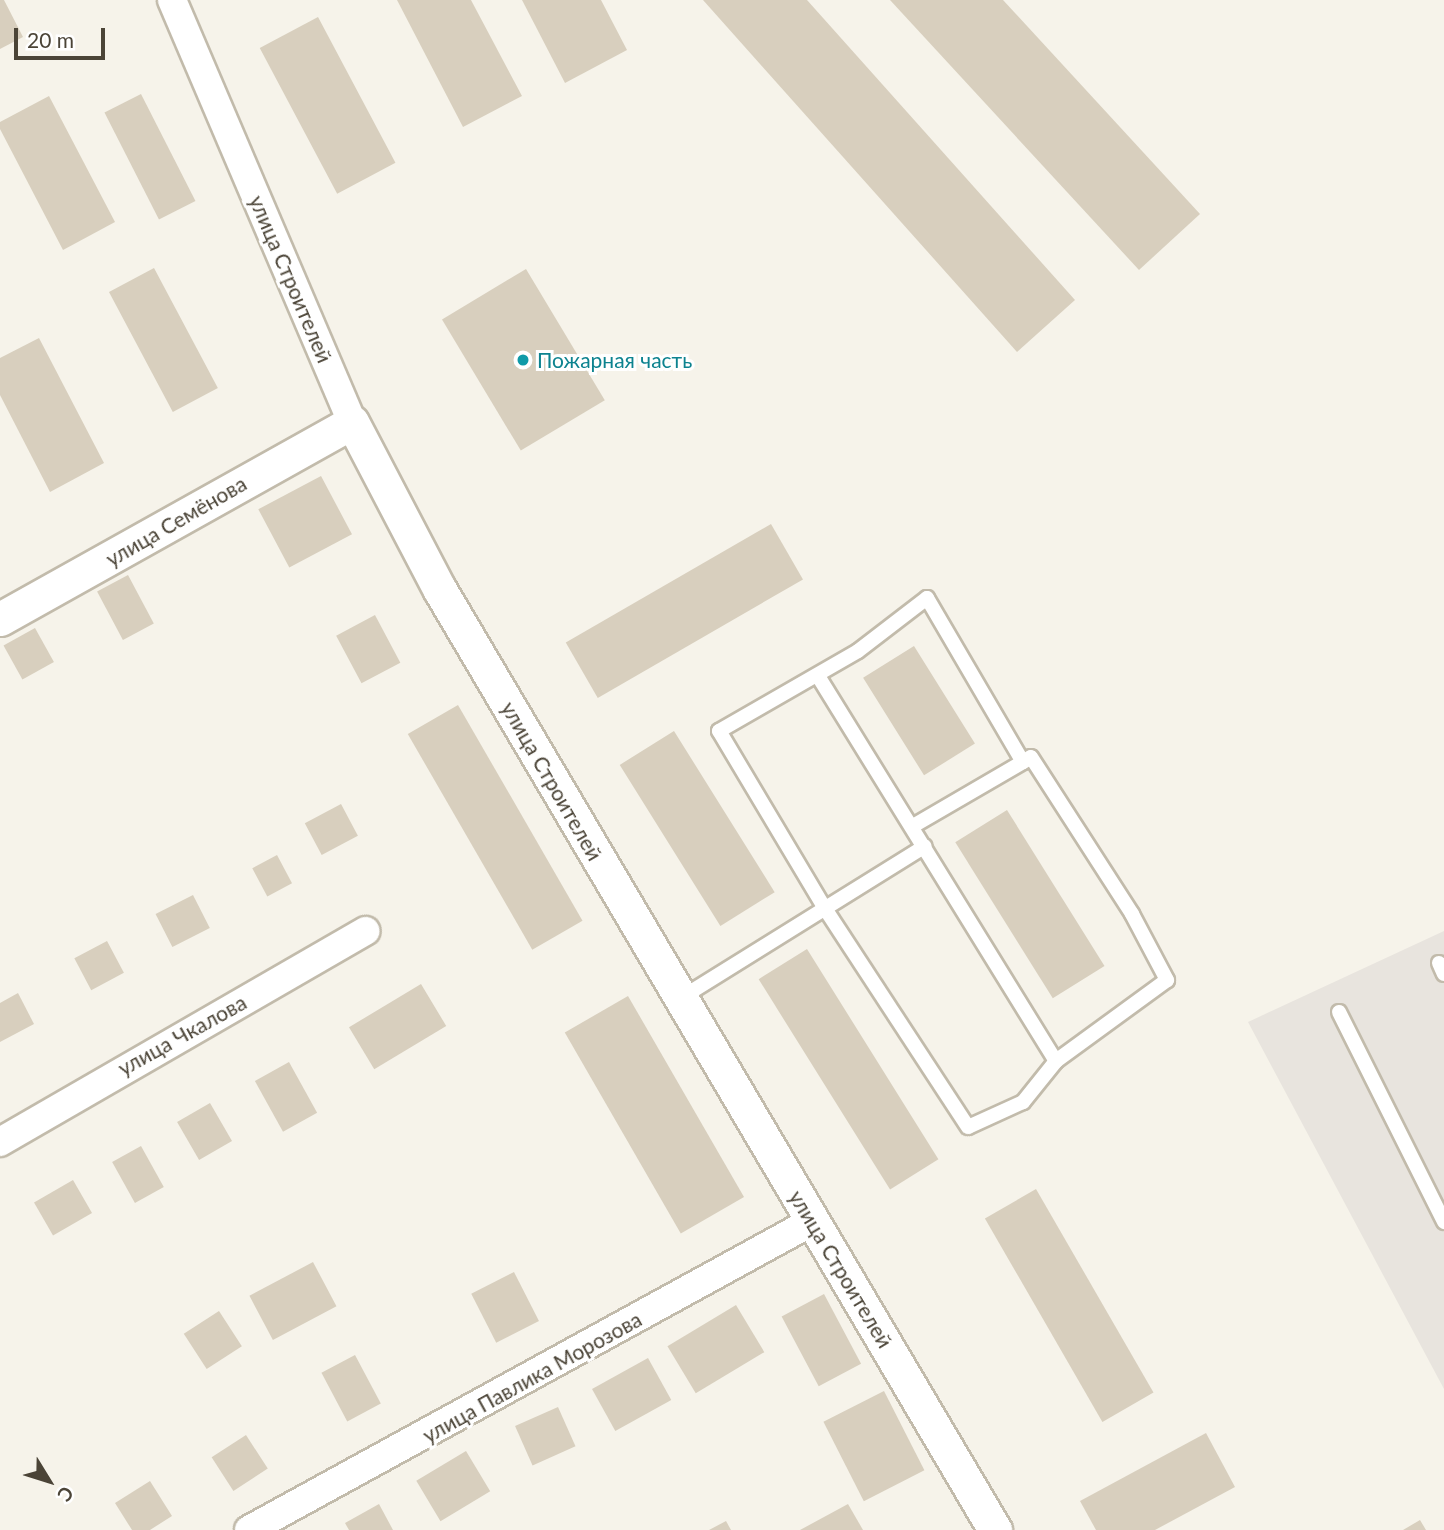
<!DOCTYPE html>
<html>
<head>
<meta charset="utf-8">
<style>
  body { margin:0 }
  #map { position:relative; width:1444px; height:1530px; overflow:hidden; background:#f6f3ea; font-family:Lato,sans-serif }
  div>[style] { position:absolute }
  .industrial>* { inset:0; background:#e8e4de }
  .building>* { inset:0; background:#d8cfbe; transform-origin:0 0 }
  .roads { filter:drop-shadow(2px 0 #c2bbab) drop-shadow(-2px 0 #c2bbab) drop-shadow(0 2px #c2bbab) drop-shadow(0 -2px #c2bbab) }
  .service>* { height:14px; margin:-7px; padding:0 7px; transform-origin:7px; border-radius:7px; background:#fff }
  .minor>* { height:28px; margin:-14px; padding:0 14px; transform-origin:14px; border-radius:14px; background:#fff }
  .tertiary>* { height:33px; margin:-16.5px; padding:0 16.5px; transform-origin:16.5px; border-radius:16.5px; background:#fff }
  .dots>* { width:19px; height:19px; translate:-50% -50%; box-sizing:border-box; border:4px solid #fff; border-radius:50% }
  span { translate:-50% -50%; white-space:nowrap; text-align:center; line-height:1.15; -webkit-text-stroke:6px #fff; paint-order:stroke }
  .street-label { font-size:21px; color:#4b4437 }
  .culture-label { font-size:21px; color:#0d838f }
  .left { translate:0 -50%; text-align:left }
  .north { position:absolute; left:14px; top:1446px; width:70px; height:70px; -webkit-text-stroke:5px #fff; paint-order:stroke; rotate:128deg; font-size:19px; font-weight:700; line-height:28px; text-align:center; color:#4b4437 }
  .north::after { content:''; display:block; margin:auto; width:24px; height:32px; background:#4b4437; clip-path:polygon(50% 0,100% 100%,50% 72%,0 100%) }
  .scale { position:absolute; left:14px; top:28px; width:91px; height:32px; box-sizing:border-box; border:4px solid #4b4437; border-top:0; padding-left:9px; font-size:21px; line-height:24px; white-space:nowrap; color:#4b4437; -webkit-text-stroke:5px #fff; paint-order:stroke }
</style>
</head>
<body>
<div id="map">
  <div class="industrial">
    <div style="clip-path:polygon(1444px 931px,1444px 1389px,1248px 1022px)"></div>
  </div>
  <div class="building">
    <div style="clip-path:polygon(0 0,4px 0,23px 37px,0 49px)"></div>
    <div style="clip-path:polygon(397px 0,471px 0,522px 96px,463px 127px)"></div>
    <div style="clip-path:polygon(522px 0,601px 0,627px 50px,565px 83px)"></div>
    <div style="clip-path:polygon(703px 0,807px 0,1075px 300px,1017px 352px)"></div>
    <div style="clip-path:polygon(890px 0,1003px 0,1200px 214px,1139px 270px)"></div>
    <div style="left:318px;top:17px;width:165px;height:66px;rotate:62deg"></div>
    <div style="left:141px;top:94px;width:120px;height:41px;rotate:63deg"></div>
    <div style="clip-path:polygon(49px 96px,115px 222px,63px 250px,0 129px,0 122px)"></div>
    <div style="left:154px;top:268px;width:136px;height:51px;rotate:62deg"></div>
    <div style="left:526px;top:269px;width:153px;height:98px;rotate:59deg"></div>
    <div style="clip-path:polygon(39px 338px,104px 463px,50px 492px,0 395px,0 358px)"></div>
    <div style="left:321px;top:476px;width:66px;height:71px;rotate:62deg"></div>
    <div style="left:771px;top:524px;width:64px;height:237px;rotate:60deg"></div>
    <div style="left:128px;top:575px;width:55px;height:35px;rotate:62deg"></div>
    <div style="left:375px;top:615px;width:54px;height:44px;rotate:62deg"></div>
    <div style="left:35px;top:628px;width:39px;height:36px;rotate:61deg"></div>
    <div style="left:914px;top:646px;width:115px;height:60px;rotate:58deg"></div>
    <div style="left:458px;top:705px;width:249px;height:58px;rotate:60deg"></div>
    <div style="left:674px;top:731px;width:190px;height:64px;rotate:58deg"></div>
    <div style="left:341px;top:804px;width:36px;height:41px;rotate:62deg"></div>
    <div style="left:1007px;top:810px;width:184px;height:61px;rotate:58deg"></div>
    <div style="left:277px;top:855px;width:32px;height:28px;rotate:62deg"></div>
    <div style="left:193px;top:895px;width:37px;height:42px;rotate:63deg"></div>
    <div style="left:107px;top:941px;width:36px;height:37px;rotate:62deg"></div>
    <div style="left:807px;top:949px;width:248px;height:57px;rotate:58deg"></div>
    <div style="left:421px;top:984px;width:49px;height:84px;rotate:59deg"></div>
    <div style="clip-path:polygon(18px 993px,34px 1024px,0 1042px,0 1003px)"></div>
    <div style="left:628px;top:996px;width:232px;height:73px;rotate:60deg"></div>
    <div style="left:289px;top:1062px;width:58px;height:39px;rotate:61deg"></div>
    <div style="left:210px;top:1103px;width:44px;height:38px;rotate:60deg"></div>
    <div style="left:141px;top:1146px;width:47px;height:33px;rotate:61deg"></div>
    <div style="left:73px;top:1180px;width:38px;height:45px;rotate:60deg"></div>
    <div style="left:1036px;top:1189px;width:235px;height:59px;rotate:60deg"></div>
    <div style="left:313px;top:1262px;width:50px;height:72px;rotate:62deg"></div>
    <div style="left:514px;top:1272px;width:55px;height:48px;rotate:63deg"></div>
    <div style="left:824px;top:1294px;width:79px;height:48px;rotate:62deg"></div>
    <div style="left:736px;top:1305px;width:55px;height:80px;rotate:59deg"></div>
    <div style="left:219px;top:1311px;width:42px;height:42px;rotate:57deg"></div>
    <div style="left:355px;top:1355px;width:55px;height:38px;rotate:62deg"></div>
    <div style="left:648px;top:1358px;width:48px;height:64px;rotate:61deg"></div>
    <div style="left:884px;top:1391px;width:89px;height:68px;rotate:63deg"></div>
    <div style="left:558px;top:1407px;width:43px;height:47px;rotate:66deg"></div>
    <div style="clip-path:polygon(1206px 1433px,1235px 1487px,1155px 1530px,1096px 1530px,1080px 1501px)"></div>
    <div style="left:246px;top:1435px;width:40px;height:41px;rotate:57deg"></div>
    <div style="left:466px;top:1451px;width:47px;height:58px;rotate:59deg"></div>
    <div style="clip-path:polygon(150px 1481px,172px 1516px,150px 1530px,132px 1530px,115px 1503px)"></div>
    <div style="clip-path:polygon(379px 1504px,393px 1530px,349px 1530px,345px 1523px)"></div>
    <div style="clip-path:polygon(848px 1504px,863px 1530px,800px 1530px)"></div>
    <div style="clip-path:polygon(1420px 1520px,1426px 1530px,1403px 1530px)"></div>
    <div style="clip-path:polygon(726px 1521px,731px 1530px,709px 1530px)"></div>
  </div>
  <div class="roads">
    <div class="service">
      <div style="left:818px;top:676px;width:453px;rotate:58.3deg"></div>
      <div style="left:913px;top:826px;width:127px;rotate:-30.2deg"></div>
      <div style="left:1023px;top:762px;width:9px;rotate:-32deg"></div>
      <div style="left:1031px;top:757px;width:187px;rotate:57.2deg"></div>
      <div style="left:1132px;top:914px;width:75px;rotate:62.1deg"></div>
      <div style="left:1167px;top:980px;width:137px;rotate:143.9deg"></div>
      <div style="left:1056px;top:1061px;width:53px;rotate:128.8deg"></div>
      <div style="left:1023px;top:1102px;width:60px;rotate:155.6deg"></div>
      <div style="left:968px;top:1127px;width:263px;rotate:-123.2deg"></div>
      <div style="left:824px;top:907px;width:205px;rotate:-120.8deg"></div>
      <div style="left:719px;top:731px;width:160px;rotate:-29.9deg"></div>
      <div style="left:858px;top:651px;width:87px;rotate:-37.5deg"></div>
      <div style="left:927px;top:598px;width:190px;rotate:59.7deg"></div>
      <div style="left:1439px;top:963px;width:12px;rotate:66deg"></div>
      <div style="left:681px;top:998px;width:287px;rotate:-31.9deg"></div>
      <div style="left:1339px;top:1012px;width:235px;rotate:63.4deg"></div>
    </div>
    <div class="minor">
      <div style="left:172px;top:0;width:459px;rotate:66.9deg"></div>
      <div style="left:0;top:1142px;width:422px;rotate:-30deg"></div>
      <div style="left:249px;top:1530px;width:643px;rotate:-28.72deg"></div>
    </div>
    <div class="tertiary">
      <div style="left:0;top:619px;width:403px;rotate:-29.2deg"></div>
      <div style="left:352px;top:422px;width:190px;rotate:62.4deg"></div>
      <div style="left:440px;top:590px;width:1092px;rotate:59.44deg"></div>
    </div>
  </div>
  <div class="dots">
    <div style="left:523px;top:360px;background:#0f9aa8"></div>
  </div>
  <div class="street-label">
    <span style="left:291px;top:279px;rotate:67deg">улица Строителей</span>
    <span style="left:176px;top:521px;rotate:-30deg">улица Семёнова</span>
    <span style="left:552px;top:781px;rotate:60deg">улица Строителей</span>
    <span style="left:182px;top:1035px;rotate:-29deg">улица Чкалова</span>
    <span style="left:841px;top:1269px;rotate:59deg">улица Строителей</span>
    <span style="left:532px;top:1377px;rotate:-29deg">улица Павлика Морозова</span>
  </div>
  <div class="culture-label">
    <span class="left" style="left:537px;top:360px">Пожарная часть</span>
  </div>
  <div class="north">С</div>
  <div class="scale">20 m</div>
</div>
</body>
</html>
